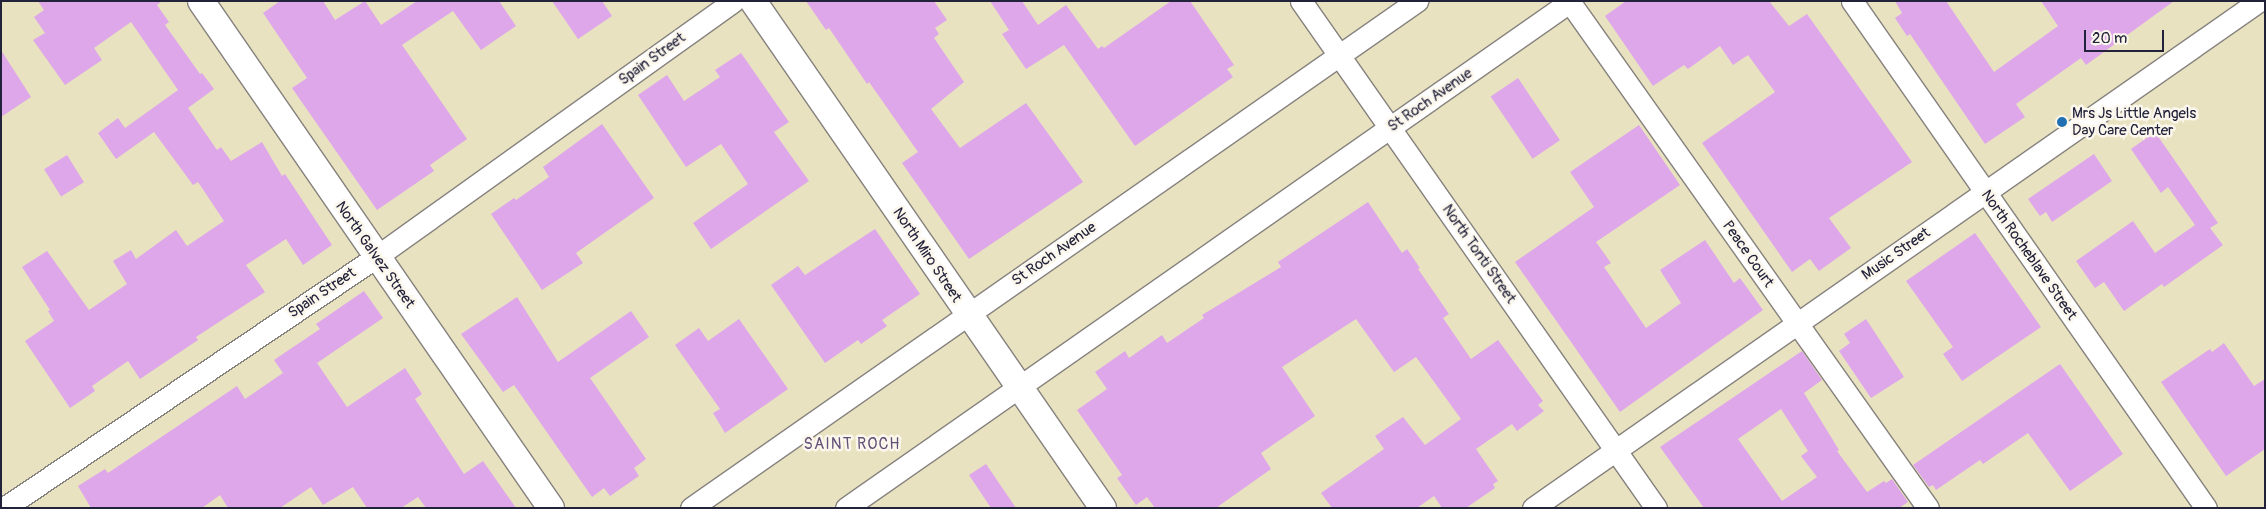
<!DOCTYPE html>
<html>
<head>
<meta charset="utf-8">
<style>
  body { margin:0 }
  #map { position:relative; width:2266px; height:509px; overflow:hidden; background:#e9e2c0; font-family:Pangolin,sans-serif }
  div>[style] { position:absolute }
  .building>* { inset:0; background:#dea7ea; transform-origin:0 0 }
  .roads { filter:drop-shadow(1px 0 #86827e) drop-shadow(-1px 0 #86827e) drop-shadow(0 1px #86827e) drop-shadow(0 -1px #86827e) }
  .minor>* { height:21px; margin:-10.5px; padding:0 10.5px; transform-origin:10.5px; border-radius:10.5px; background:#fff }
  .tertiary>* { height:26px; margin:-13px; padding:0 13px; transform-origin:13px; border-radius:13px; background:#fff }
  .dots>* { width:14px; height:14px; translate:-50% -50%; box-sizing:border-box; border:2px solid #fbf7ec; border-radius:50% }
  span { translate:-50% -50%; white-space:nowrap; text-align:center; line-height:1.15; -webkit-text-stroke:5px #fbf7ec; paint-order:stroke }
  .street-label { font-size:15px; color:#22223b }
  .poi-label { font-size:15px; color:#22223b }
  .left { translate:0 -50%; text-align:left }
  .neighbourhood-label { font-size:16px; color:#645178; letter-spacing:1px }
  .frame { position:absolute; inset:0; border:2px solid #22223b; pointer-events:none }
  .scale { position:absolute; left:2084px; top:30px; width:80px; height:22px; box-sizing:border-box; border:2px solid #22223b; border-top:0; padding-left:6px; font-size:15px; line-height:18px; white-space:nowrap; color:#22223b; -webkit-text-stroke:4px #fbf7ec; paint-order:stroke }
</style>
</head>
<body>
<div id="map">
  <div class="building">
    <div style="clip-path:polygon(38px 1px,162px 1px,157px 5px,169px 22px,165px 25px,200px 74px,202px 73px,214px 89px,188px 108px,217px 150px,221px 147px,231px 161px,262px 142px,282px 176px,285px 174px,332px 245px,303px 265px,286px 239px,246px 265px,265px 292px,196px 337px,198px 340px,140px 379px,128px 361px,92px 386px,95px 391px,70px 408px,25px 341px,54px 321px,48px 311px,50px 310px,22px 267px,47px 251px,89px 310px,127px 284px,113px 261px,131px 250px,136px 259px,176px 230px,187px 246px,224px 221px,198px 182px,193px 185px,154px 132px,116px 159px,98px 133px,118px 118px,125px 128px,178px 90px,131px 22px,94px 48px,102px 60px,65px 85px,33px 40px,45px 33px,34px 17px,44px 10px)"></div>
    <div style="clip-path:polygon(280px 1px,323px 1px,335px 20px,365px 1px,381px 25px,417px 1px,499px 1px,516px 26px,481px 50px,453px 11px,402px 45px,467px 139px,430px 165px,434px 171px,377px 210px,292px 88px,307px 78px,263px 13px)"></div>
    <div style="clip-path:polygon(552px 1px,602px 1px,612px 16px,578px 39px)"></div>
    <div style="clip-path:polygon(806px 1px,934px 1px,947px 20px,935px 28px,939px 34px,934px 38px,964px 82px,931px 109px,960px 148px,1026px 103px,1083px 182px,969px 259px,902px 163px,918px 152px,869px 82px,867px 84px,829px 28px,826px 30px)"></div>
    <div style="clip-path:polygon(990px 1px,1022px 1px,1038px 25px,1066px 5px,1098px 49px,1102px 46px,1104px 48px,1171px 1px,1190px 1px,1234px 65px,1227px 69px,1233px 77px,1135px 146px,1064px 45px,1026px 69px,1002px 34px,1009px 30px)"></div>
    <div style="clip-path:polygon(1626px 1px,1769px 1px,1789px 26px,1807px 14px,1912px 162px,1829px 218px,1851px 248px,1819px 271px,1810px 259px,1792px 272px,1702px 143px,1775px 92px,1748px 55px,1733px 65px,1720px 46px,1688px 69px,1684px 65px,1653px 86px,1605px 16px)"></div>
    <div style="clip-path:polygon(1895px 1px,1946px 1px,1994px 72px,2058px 26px,2041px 1px,2174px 1px,2086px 65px,2081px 58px,2016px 104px,2025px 117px,1985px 144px,1910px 34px,1907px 36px,1895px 18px,1902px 13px)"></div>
    <div style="clip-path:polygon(1px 50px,31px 97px,1px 117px)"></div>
    <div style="clip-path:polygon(741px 53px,789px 122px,774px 132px,809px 181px,711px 249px,693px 223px,748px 184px,721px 144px,686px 167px,638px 95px,667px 75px,684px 101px,720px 77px,715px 70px)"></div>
    <div style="left:1518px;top:78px;width:75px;height:33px;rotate:56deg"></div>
    <div style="clip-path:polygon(602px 124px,654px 198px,576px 253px,583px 263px,542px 290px,491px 214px,514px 198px,516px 200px,549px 177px,543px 167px)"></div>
    <div style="clip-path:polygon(1639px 125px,1680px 185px,1596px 242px,1611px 263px,1604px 267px,1613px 280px,1646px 328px,1681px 303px,1660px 270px,1705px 240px,1734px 283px,1740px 278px,1763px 310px,1620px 412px,1515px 262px,1594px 207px,1570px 172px)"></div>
    <div style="clip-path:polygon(2155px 132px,2218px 223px,2210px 228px,2223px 245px,2164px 287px,2162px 284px,2124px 311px,2104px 282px,2095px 288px,2076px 261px,2133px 221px,2155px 253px,2195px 225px,2168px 187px,2161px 193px,2131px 149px)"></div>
    <div style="clip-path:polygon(2094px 154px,2112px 181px,2052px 222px,2046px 212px,2040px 216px,2028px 199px)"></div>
    <div style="left:67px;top:155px;width:32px;height:27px;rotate:58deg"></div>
    <div style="clip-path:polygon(1368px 202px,1402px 253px,1407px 249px,1420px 268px,1418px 269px,1449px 314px,1443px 318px,1471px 359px,1498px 340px,1543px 401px,1538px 405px,1544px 411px,1517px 431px,1512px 424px,1476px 449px,1498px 481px,1493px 484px,1495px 488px,1466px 508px,1442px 508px,1434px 496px,1417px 508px,1332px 508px,1321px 493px,1384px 449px,1375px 436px,1403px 417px,1425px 445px,1461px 419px,1416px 357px,1394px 372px,1356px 319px,1282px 367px,1315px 416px,1261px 453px,1271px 469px,1216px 508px,1155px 508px,1147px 497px,1136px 505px,1117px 478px,1122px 475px,1077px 410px,1107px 389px,1095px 372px,1125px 351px,1129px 358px,1162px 335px,1167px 343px,1204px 318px,1202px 315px,1281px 267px,1278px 262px)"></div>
    <div style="clip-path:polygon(875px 229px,920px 294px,882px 320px,887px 326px,861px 344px,858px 340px,825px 363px,771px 285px,798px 266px,805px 275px)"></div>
    <div style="clip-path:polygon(1975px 233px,2041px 327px,1962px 381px,1943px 354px,1953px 347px,1906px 281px)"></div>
    <div style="clip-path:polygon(364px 291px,383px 318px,317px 363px,347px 407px,405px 368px,422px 394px,415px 399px,464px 474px,483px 461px,516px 508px,426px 508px,418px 497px,401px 508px,367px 508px,353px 487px,323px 505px,311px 487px,280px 508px,228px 508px,220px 495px,202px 508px,91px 508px,78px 486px,105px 469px,108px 473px,237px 386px,245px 399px,283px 373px,274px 360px,320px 329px,316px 324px)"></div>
    <div style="clip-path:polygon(517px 297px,558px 362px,631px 311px,649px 337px,590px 378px,646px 459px,634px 468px,639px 476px,610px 496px,604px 488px,592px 497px,514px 385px,503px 392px,461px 334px)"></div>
    <div style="clip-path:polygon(739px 319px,788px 389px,725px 433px,713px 413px,720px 409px,675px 345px,699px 328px,708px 341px)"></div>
    <div style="clip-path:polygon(1866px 319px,1904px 377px,1871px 398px,1839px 351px,1850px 343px,1844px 334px)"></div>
    <div style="clip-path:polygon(2224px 343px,2254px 386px,2265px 379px,2265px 449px,2226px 476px,2161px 382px,2210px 349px,2212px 352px)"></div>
    <div style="clip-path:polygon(evenodd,1802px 351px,1822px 380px,1804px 393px,1839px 450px,1837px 451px,1867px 492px,1884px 481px,1886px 483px,1892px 479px,1908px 502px,1899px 508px,1704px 508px,1660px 447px,1802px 351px,1781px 409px,1808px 451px,1801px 456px,1817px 477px,1782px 501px,1738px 439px,1781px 409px)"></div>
    <div style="clip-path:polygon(2060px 364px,2123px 454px,2070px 491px,2028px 433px,1983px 464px,1980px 460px,1936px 490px,1933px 485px,1929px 487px,1913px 465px)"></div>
    <div style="clip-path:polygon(986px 464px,1016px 508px,991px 508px,969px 475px)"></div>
  </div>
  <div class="roads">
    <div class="minor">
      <div style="left:1301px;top:1px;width:619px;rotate:55deg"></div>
      <div style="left:1569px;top:1px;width:621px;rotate:54.7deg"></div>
      <div style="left:1852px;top:1px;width:618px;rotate:55.08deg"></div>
      <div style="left:4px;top:508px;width:449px;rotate:-34deg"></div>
      <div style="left:376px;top:257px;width:439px;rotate:-35.6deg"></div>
      <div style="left:691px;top:508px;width:886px;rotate:-34.93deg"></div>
      <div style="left:846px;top:508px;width:885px;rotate:-34.97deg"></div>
      <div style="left:1533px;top:508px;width:886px;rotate:-34.93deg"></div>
    </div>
    <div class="tertiary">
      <div style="left:201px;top:1px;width:616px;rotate:55.38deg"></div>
      <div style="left:753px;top:1px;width:616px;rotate:55.38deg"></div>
    </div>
  </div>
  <div class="dots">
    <div style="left:2062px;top:122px;background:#1f6fb2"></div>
  </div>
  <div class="street-label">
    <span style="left:652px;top:59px;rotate:-36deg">Spain Street</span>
    <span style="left:1430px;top:100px;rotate:-35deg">St Roch Avenue</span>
    <span style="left:1054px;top:254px;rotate:-35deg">St Roch Avenue</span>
    <span style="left:1479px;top:254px;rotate:55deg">North Tonti Street</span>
    <span style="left:1748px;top:254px;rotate:55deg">Peace Court</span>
    <span style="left:1896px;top:254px;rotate:-35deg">Music Street</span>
    <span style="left:375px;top:255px;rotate:55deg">North Galvez Street</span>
    <span style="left:927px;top:255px;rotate:56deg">North Miro Street</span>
    <span style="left:2029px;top:255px;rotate:55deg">North Rocheblave Street</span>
    <span style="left:322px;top:293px;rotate:-34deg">Spain Street</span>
  </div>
  <div class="poi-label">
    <span class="left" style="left:2072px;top:122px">Mrs Js Little Angels<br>Day Care Center</span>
  </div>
  <div class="neighbourhood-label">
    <span style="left:852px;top:444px">SAINT ROCH</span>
  </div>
  <div class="frame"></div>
  <div class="scale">20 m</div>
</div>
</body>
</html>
